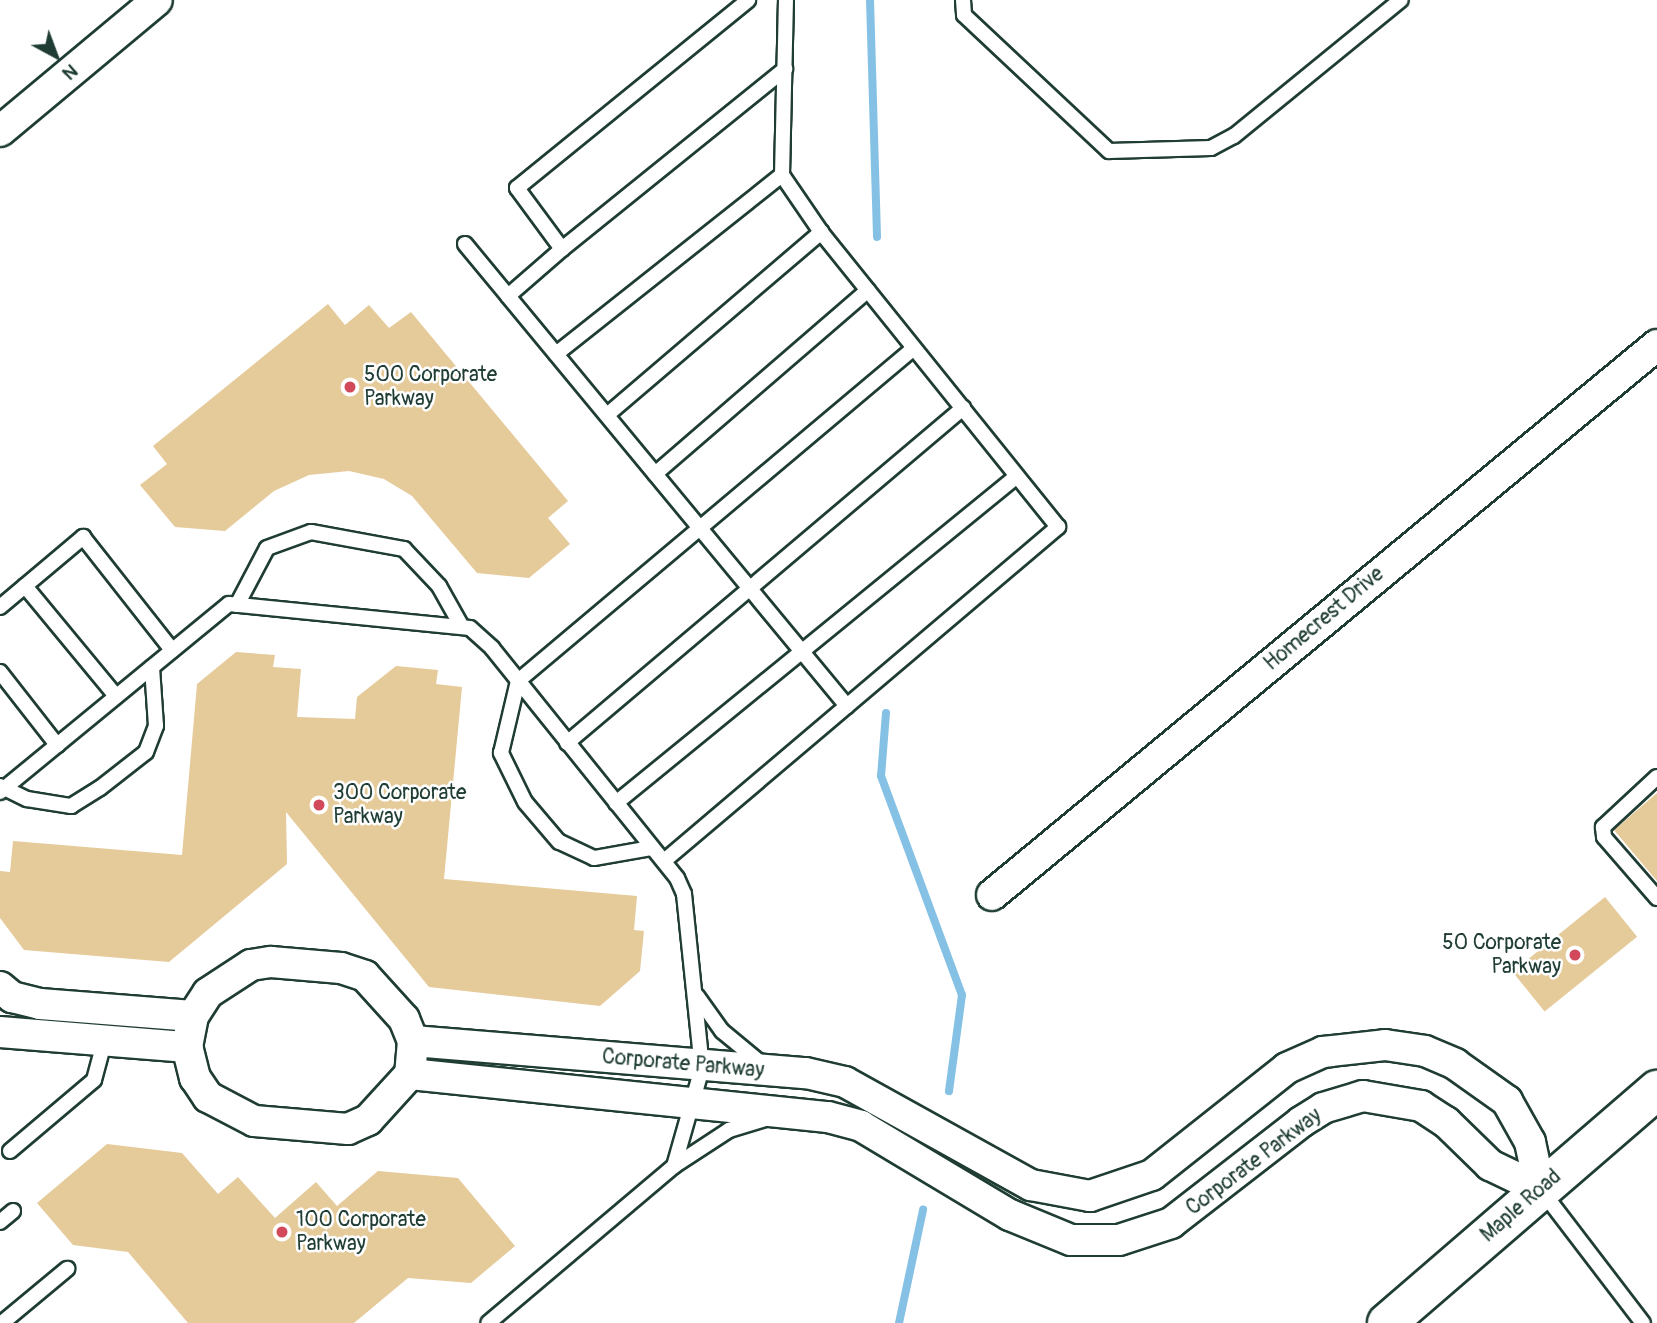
<!DOCTYPE html>
<html>
<head>
<meta charset="utf-8">
<style>
  body { margin:0 }
  #map { position:relative; width:1657px; height:1323px; overflow:hidden; background:#fff; font-family:Pangolin,sans-serif }
  div>[style] { position:absolute }
  .stream>* { height:8px; margin:-4px; padding:0 4px; transform-origin:4px; border-radius:4px; background:#85c1e4 }
  .building>* { inset:0; background:#e5ca9a; transform-origin:0 0 }
  .roads { filter:drop-shadow(2px 0 #1f3d34) drop-shadow(-2px 0 #1f3d34) drop-shadow(0 2px #1f3d34) drop-shadow(0 -2px #1f3d34) }
  .lane>* { height:14px; margin:-7px; padding:0 7px; transform-origin:7px; border-radius:7px; background:#fff }
  .street>* { height:30px; margin:-15px; padding:0 15px; transform-origin:15px; border-radius:15px; background:#fff }
  .secondary>* { height:38px; margin:-19px; padding:0 19px; transform-origin:19px; border-radius:19px; background:#fff }
  .dots>* { width:19px; height:19px; translate:-50% -50%; box-sizing:border-box; border:4px solid #fff; border-radius:50% }
  span { translate:-50% -50%; white-space:nowrap; text-align:center; line-height:1.15; -webkit-text-stroke:5px #fff; paint-order:stroke }
  .poi-label { font-size:21px; color:#1f3d34 }
  .left { translate:0 -50%; text-align:left }
  .right { translate:-100% -50%; text-align:right }
  .street-label { font-size:21px; color:#1f3d34 }
  .north { position:absolute; left:21px; top:21px; width:70px; height:70px; -webkit-text-stroke:5px #fff; paint-order:stroke; rotate:139deg; font-size:19px; font-weight:700; line-height:28px; text-align:center; color:#1f3d34 }
  .north::after { content:''; display:block; margin:auto; width:24px; height:32px; background:#1f3d34; clip-path:polygon(50% 0,100% 100%,50% 72%,0 100%) }
</style>
</head>
<body>
<div id="map">
  <div class="stream">
    <div style="left:870px;top:0;width:237px;rotate:88.3deg"></div>
    <div style="left:886px;top:713px;width:63px;rotate:94.5deg"></div>
    <div style="left:881px;top:776px;width:233px;rotate:69.7deg"></div>
    <div style="left:962px;top:995px;width:97px;rotate:97.7deg"></div>
    <div style="left:899px;top:1323px;width:116px;rotate:-78deg"></div>
  </div>
  <div class="building">
    <div style="clip-path:polygon(328px 304px,345px 325px,369px 305px,389px 328px,411px 312px,568px 501px,548px 518px,570px 544px,529px 578px,477px 573px,412px 496px,384px 479px,349px 471px,309px 475px,274px 491px,225px 531px,175px 527px,140px 485px,167px 464px,153px 446px)"></div>
    <div style="clip-path:polygon(236px 652px,275px 655px,273px 667px,301px 669px,297px 717px,355px 719px,357px 697px,396px 666px,438px 670px,436px 684px,462px 687px,444px 879px,637px 896px,634px 930px,644px 931px,640px 971px,600px 1006px,429px 987px,286px 812px,287px 864px,169px 962px,24px 950px,0 918px,0 871px,10px 872px,13px 841px,182px 855px,197px 684px)"></div>
    <div style="clip-path:polygon(1657px 793px,1657px 881px,1614px 830px)"></div>
    <div style="left:1605px;top:897px;width:51px;height:119px;rotate:51deg"></div>
    <div style="clip-path:polygon(107px 1144px,182px 1153px,218px 1194px,238px 1177px,275px 1218px,316px 1182px,337px 1206px,378px 1171px,458px 1178px,515px 1246px,471px 1283px,408px 1278px,354px 1323px,188px 1323px,128px 1252px,73px 1245px,37px 1203px)"></div>
  </div>
  <div class="roads">
    <div class="lane">
      <div style="left:963px;top:0;width:15px;rotate:86deg"></div>
      <div style="left:964px;top:15px;width:199px;rotate:43.2deg"></div>
      <div style="left:1109px;top:151px;width:102px;rotate:-1.7deg"></div>
      <div style="left:1211px;top:148px;width:26px;rotate:-28deg"></div>
      <div style="left:1234px;top:136px;width:215px;rotate:-39.2deg"></div>
      <div style="left:465px;top:244px;width:67px;rotate:50.4deg"></div>
      <div style="left:508px;top:296px;width:72px;rotate:-41deg"></div>
      <div style="left:562px;top:249px;width:76px;rotate:-126.4deg"></div>
      <div style="left:517px;top:188px;width:298px;rotate:-39.1deg"></div>
      <div style="left:562px;top:249px;width:287px;rotate:-38.9deg"></div>
      <div style="left:508px;top:296px;width:532px;rotate:50.42deg"></div>
      <div style="left:556px;top:354px;width:288px;rotate:-38.4deg"></div>
      <div style="left:607px;top:415px;width:282px;rotate:-40.5deg"></div>
      <div style="left:655px;top:474px;width:281px;rotate:-40.8deg"></div>
      <div style="left:25px;top:586px;width:143px;rotate:50.4deg"></div>
      <div style="left:237px;top:605px;width:64px;rotate:-62.2deg"></div>
      <div style="left:267px;top:548px;width:47px;rotate:-20deg"></div>
      <div style="left:311px;top:532px;width:95px;rotate:10.4deg"></div>
      <div style="left:404px;top:549px;width:51px;rotate:46.6deg"></div>
      <div style="left:439px;top:586px;width:47px;rotate:60.7deg"></div>
      <div style="left:0;top:607px;width:109px;rotate:-40.1deg"></div>
      <div style="left:83px;top:537px;width:144px;rotate:51.8deg"></div>
      <div style="left:0;top:672px;width:93px;rotate:52deg"></div>
      <div style="left:567px;top:743px;width:519px;rotate:-40.23deg"></div>
      <div style="left:1657px;top:777px;width:74px;rotate:137.2deg"></div>
      <div style="left:1603px;top:827px;width:10px;rotate:84deg"></div>
      <div style="left:1604px;top:837px;width:81px;rotate:49deg"></div>
      <div style="left:0;top:786px;width:30px;rotate:26deg"></div>
      <div style="left:27px;top:799px;width:45px;rotate:9deg"></div>
      <div style="left:71px;top:806px;width:34px;rotate:-32deg"></div>
      <div style="left:100px;top:788px;width:58px;rotate:-38deg"></div>
      <div style="left:146px;top:752px;width:28px;rotate:-69deg"></div>
      <div style="left:156px;top:726px;width:59px;rotate:-93.9deg"></div>
      <div style="left:0;top:792px;width:296px;rotate:-39.4deg"></div>
      <div style="left:229px;top:604px;width:242px;rotate:5.7deg"></div>
      <div style="left:470px;top:628px;width:30px;rotate:42deg"></div>
      <div style="left:492px;top:648px;width:295px;rotate:51.2deg"></div>
      <div style="left:677px;top:878px;width:17px;rotate:66deg"></div>
      <div style="left:684px;top:894px;width:175px;rotate:84.1deg"></div>
      <div style="left:702px;top:1068px;width:102px;rotate:105.9deg"></div>
      <div style="left:674px;top:1166px;width:243px;rotate:139.8deg"></div>
      <div style="left:616px;top:803px;width:517px;rotate:-39.2deg"></div>
      <div style="left:651px;top:848px;width:58px;rotate:170deg"></div>
      <div style="left:594px;top:858px;width:38px;rotate:-155deg"></div>
      <div style="left:559px;top:842px;width:52px;rotate:-130.4deg"></div>
      <div style="left:525px;top:802px;width:55px;rotate:-116.1deg"></div>
      <div style="left:501px;top:753px;width:74px;rotate:-76.7deg"></div>
      <div style="left:518px;top:681px;width:517px;rotate:-40.06deg"></div>
      <div style="left:664px;top:861px;width:517px;rotate:-40.29deg"></div>
      <div style="left:1058px;top:527px;width:378px;rotate:-128.8deg"></div>
      <div style="left:821px;top:232px;width:69px;rotate:-124.4deg"></div>
      <div style="left:782px;top:175px;width:175px;rotate:-88.7deg"></div>
      <div style="left:697px;top:996px;width:43px;rotate:54.5deg"></div>
      <div style="left:722px;top:1031px;width:52px;rotate:39.5deg"></div>
      <div style="left:10px;top:1151px;width:110px;rotate:-40.2deg"></div>
      <div style="left:94px;top:1080px;width:42px;rotate:-75deg"></div>
      <div style="left:674px;top:1166px;width:66px;rotate:-33.2deg"></div>
      <div style="left:729px;top:1130px;width:37px;rotate:-17deg"></div>
      <div style="left:1542px;top:1191px;width:166px;rotate:52.6deg"></div>
      <div style="left:0;top:1222px;width:17px;rotate:-40deg"></div>
      <div style="left:2px;top:1323px;width:85px;rotate:-39.7deg"></div>
    </div>
    <div class="street">
      <div style="left:0;top:131px;width:204px;rotate:-39.8deg"></div>
      <div style="left:992px;top:895px;width:863px;rotate:-39.59deg"></div>
      <div style="left:271px;top:962px;width:70px;rotate:4.9deg"></div>
      <div style="left:341px;top:968px;width:25px;rotate:18deg"></div>
      <div style="left:365px;top:976px;width:58px;rotate:47.8deg"></div>
      <div style="left:404px;top:1019px;width:24px;rotate:68deg"></div>
      <div style="left:413px;top:1041px;width:33px;rotate:95deg"></div>
      <div style="left:410px;top:1074px;width:62px;rotate:132.4deg"></div>
      <div style="left:368px;top:1120px;width:22px;rotate:156deg"></div>
      <div style="left:348px;top:1129px;width:94px;rotate:-175.1deg"></div>
      <div style="left:254px;top:1121px;width:52px;rotate:-152.4deg"></div>
      <div style="left:208px;top:1097px;width:23px;rotate:-124deg"></div>
      <div style="left:195px;top:1078px;width:32px;rotate:-104deg"></div>
      <div style="left:187px;top:1047px;width:32px;rotate:-79deg"></div>
      <div style="left:193px;top:1016px;width:27px;rotate:-57deg"></div>
      <div style="left:208px;top:993px;width:51px;rotate:-33.1deg"></div>
      <div style="left:251px;top:965px;width:20px;rotate:-9deg"></div>
      <div style="left:0;top:987px;width:16px;rotate:40deg"></div>
      <div style="left:12px;top:997px;width:29px;rotate:14deg"></div>
      <div style="left:40px;top:1004px;width:153px;rotate:4.5deg"></div>
      <div style="left:0;top:1032px;width:188px;rotate:4.6deg"></div>
      <div style="left:413px;top:1041px;width:394px;rotate:4.7deg"></div>
      <div style="left:806px;top:1073px;width:40px;rotate:13deg"></div>
      <div style="left:845px;top:1082px;width:213px;rotate:29deg"></div>
      <div style="left:1031px;top:1185px;width:60px;rotate:10.6deg"></div>
      <div style="left:1090px;top:1196px;width:65px;rotate:-18.7deg"></div>
      <div style="left:1152px;top:1175px;width:172px;rotate:-38.4deg"></div>
      <div style="left:1287px;top:1068px;width:39px;rotate:-24deg"></div>
      <div style="left:1323px;top:1052px;width:62px;rotate:-6.4deg"></div>
      <div style="left:1385px;top:1045px;width:40px;rotate:8.5deg"></div>
      <div style="left:1425px;top:1051px;width:33px;rotate:23deg"></div>
      <div style="left:1455px;top:1064px;width:64px;rotate:35.4deg"></div>
      <div style="left:1507px;top:1101px;width:47px;rotate:60.7deg"></div>
      <div style="left:1530px;top:1142px;width:48px;rotate:78deg"></div>
      <div style="left:410px;top:1074px;width:420px;rotate:5.9deg"></div>
      <div style="left:828px;top:1117px;width:34px;rotate:15deg"></div>
      <div style="left:861px;top:1126px;width:174px;rotate:30.9deg"></div>
      <div style="left:1010px;top:1215px;width:66px;rotate:22.3deg"></div>
      <div style="left:1071px;top:1240px;width:48px"></div>
      <div style="left:1119px;top:1240px;width:55px;rotate:-18.1deg"></div>
      <div style="left:1171px;top:1223px;width:165px;rotate:-37.8deg"></div>
      <div style="left:1301px;top:1122px;width:26px;rotate:-32deg"></div>
      <div style="left:1323px;top:1108px;width:42px;rotate:-16.7deg"></div>
      <div style="left:1363px;top:1096px;width:59px;rotate:9.8deg"></div>
      <div style="left:1421px;top:1106px;width:30px;rotate:33deg"></div>
      <div style="left:1446px;top:1122px;width:62px;rotate:44.3deg"></div>
      <div style="left:1490px;top:1165px;width:55px;rotate:25.6deg"></div>
    </div>
    <div class="secondary">
      <div style="left:1387px;top:1323px;width:357px;rotate:-40.8deg"></div>
    </div>
  </div>
  <div class="dots">
    <div style="left:350px;top:387px;background:#d1495b"></div>
    <div style="left:319px;top:805px;background:#d1495b"></div>
    <div style="left:1575px;top:955px;background:#d1495b"></div>
    <div style="left:282px;top:1232px;background:#d1495b"></div>
  </div>
  <div class="poi-label">
    <span class="left" style="left:364px;top:387px">500 Corporate<br>Parkway</span>
    <span class="left" style="left:333px;top:805px">300 Corporate<br>Parkway</span>
    <span class="right" style="left:1561px;top:955px">50 Corporate<br>Parkway</span>
    <span class="left" style="left:296px;top:1232px">100 Corporate<br>Parkway</span>
  </div>
  <div class="street-label">
    <span style="left:1324px;top:619px;rotate:-40deg">Homecrest Drive</span>
    <span style="left:683px;top:1064px;rotate:5deg">Corporate Parkway</span>
    <span style="left:1254px;top:1162px;rotate:-37deg">Corporate Parkway</span>
    <span style="left:1521px;top:1206px;rotate:-41deg">Maple Road</span>
  </div>
  <div class="north">N</div>
</div>
</body>
</html>
